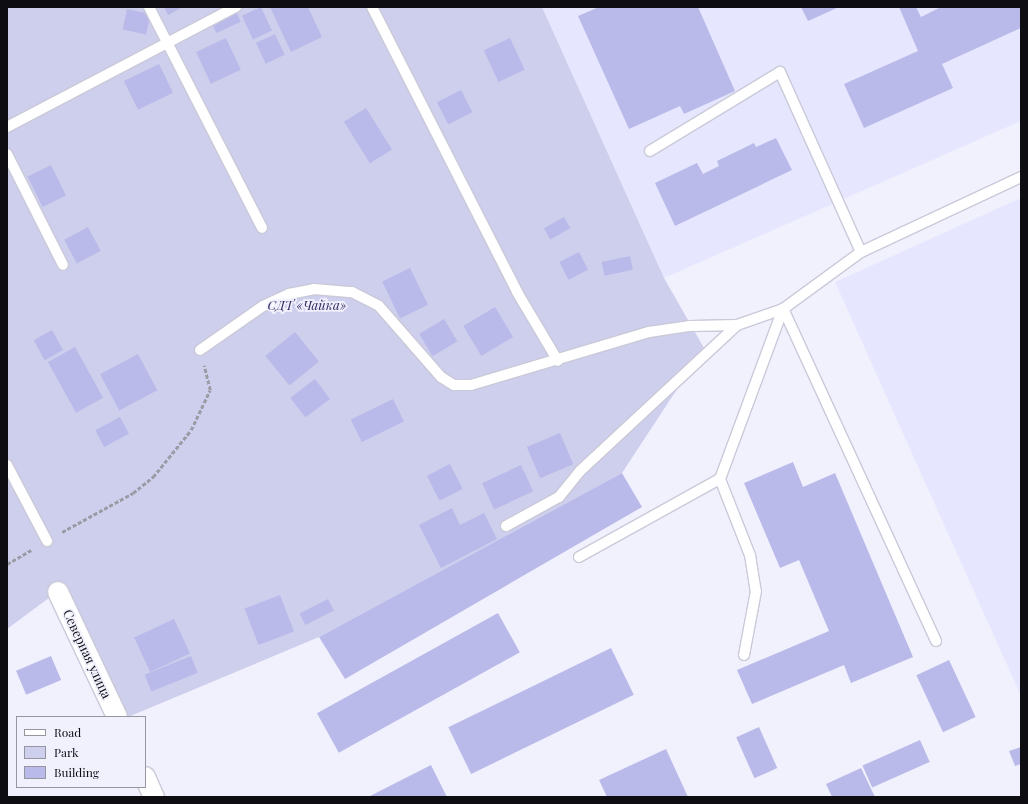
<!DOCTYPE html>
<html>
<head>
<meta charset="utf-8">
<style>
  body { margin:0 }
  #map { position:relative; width:1028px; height:804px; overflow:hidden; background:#f1f1fe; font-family:"Playfair Display",serif }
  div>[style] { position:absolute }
  .built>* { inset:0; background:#e6e6fe }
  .green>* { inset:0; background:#ceceed }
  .building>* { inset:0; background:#babaea; transform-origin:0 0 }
  .path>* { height:2.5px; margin-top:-1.25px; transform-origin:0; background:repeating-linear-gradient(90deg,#9b9ba5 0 4px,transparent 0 6px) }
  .roads { filter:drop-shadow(1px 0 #c9c9d9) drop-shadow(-1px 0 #c9c9d9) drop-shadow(0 1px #c9c9d9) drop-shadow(0 -1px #c9c9d9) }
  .lane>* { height:10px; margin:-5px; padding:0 5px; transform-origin:5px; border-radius:5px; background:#fff }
  .street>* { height:20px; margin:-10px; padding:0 10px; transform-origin:10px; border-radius:10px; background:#fff }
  span { translate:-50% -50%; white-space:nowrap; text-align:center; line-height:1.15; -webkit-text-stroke:3.5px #f1f1fe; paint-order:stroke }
  .park-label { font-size:13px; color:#302861; font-style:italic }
  .street-label { font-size:13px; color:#0d0d12 }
  .frame { position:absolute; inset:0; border:8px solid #0d0d12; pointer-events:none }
  .legend { position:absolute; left:16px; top:716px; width:130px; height:72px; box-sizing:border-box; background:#f1f1fe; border:1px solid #9696a0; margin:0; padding:5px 7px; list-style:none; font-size:12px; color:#0d0d12 }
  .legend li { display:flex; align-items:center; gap:8px; height:20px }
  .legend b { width:20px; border:1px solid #9696a0 }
</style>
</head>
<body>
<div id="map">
  <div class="built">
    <div style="clip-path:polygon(542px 7px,1021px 7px,1021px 121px,664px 278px)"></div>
    <div style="clip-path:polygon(1021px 198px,1021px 696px,835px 282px)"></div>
  </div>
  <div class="green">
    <div style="clip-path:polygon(7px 7px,542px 7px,664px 278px,704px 348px,622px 473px,319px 637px,128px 717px,117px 717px,57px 592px,7px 629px)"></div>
  </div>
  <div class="building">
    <div style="clip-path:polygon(164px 7px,183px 7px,168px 15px)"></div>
    <div style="left:261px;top:7px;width:26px;height:21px;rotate:65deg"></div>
    <div style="clip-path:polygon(270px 7px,308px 7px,322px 37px,291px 52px)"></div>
    <div style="clip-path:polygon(599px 7px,698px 7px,735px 91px,684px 114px,680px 106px,629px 129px,578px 16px)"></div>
    <div style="clip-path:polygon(801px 7px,839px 7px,808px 21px)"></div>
    <div style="clip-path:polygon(899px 7px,916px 7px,921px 17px,941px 7px,1021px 7px,1021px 28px,942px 64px,953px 88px,864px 128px,844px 84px,918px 51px)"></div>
    <div style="left:127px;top:9px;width:24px;height:21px;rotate:12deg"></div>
    <div style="left:235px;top:9px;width:14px;height:27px;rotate:65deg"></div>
    <div style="left:275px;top:34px;width:23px;height:21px;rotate:65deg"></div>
    <div style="left:226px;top:38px;width:35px;height:33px;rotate:65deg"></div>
    <div style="left:510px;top:38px;width:35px;height:29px;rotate:65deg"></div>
    <div style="left:159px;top:64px;width:32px;height:39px;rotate:64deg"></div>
    <div style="left:461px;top:90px;width:25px;height:27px;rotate:63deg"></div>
    <div style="left:366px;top:108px;width:49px;height:26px;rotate:58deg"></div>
    <div style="clip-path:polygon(776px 138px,792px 170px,675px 226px,655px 183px,697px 163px,703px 174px,719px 166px,717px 161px,754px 143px,756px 147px)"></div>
    <div style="left:51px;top:165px;width:34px;height:26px;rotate:64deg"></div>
    <div style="left:564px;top:217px;width:13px;height:23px;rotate:61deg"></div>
    <div style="left:88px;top:227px;width:27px;height:27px;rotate:62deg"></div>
    <div style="left:579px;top:252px;width:20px;height:22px;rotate:63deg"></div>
    <div style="left:630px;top:256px;width:14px;height:29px;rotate:78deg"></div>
    <div style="left:410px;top:268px;width:41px;height:31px;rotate:64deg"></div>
    <div style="left:495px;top:307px;width:35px;height:37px;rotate:59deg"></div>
    <div style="left:444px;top:319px;width:26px;height:29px;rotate:59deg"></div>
    <div style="left:52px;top:330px;width:23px;height:21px;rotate:61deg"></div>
    <div style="left:295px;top:332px;width:38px;height:38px;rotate:51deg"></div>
    <div style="left:75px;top:347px;width:58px;height:31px;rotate:61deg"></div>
    <div style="left:138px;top:354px;width:41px;height:43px;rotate:62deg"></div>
    <div style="left:315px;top:379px;width:25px;height:31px;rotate:53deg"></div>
    <div style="left:393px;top:399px;width:25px;height:47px;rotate:64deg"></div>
    <div style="left:120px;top:417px;width:19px;height:28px;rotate:62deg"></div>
    <div style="left:560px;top:433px;width:34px;height:36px;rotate:67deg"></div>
    <div style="clip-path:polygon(793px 462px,803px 487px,835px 473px,913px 657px,851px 683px,844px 665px,752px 704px,737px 670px,829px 631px,799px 560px,780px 568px,744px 483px)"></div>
    <div style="left:450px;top:464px;width:28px;height:26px;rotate:63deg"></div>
    <div style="left:521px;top:465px;width:29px;height:43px;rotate:65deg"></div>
    <div style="clip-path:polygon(622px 473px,642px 507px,345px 679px,319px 637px)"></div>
    <div style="clip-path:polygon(452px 508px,460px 525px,484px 513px,497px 539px,441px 568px,419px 525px)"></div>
    <div style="left:280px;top:595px;width:39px;height:38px;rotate:69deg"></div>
    <div style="left:328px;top:599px;width:13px;height:32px;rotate:63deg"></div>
    <div style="left:498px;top:613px;width:45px;height:207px;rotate:61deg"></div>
    <div style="left:174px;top:619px;width:38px;height:44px;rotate:65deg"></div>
    <div style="left:611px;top:648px;width:52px;height:181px;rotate:64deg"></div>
    <div style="left:51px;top:656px;width:26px;height:38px;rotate:67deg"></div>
    <div style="left:191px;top:656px;width:18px;height:50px;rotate:68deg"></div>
    <div style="left:949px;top:660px;width:63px;height:36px;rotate:65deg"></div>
    <div style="left:759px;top:727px;width:45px;height:25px;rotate:66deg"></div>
    <div style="left:920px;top:740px;width:24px;height:63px;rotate:66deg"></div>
    <div style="clip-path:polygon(1021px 747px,1021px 764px,1015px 766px,1009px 751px)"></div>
    <div style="clip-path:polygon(666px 749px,688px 797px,607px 797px,599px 780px)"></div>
    <div style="clip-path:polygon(431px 765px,447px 797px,368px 797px)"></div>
    <div style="clip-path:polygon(861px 768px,875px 797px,832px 797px,826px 784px)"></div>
  </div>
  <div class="path">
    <div style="left:62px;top:532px;width:81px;rotate:-28.8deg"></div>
    <div style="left:133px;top:493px;width:26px;rotate:-39deg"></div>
    <div style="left:153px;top:477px;width:60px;rotate:-51deg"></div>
    <div style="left:191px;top:430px;width:44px;rotate:-64.6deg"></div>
    <div style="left:210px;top:390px;width:25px;rotate:-104deg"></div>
    <div style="left:7px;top:564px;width:28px;rotate:-30deg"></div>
  </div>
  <div class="roads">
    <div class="lane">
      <div style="left:149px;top:7px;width:248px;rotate:62.9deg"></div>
      <div style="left:372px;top:7px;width:320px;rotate:63deg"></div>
      <div style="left:517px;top:292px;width:80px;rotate:59.3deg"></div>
      <div style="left:7px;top:127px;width:259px;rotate:-27.7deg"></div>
      <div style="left:650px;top:151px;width:152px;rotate:-31.3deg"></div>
      <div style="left:780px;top:72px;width:197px;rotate:65.8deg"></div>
      <div style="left:7px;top:154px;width:124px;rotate:63.2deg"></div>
      <div style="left:200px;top:350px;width:77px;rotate:-34.9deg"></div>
      <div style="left:263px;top:306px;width:29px;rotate:-25deg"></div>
      <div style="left:289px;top:294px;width:25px;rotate:-11deg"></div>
      <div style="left:314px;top:289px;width:38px;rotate:5deg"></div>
      <div style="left:352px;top:292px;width:30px;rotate:27deg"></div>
      <div style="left:379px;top:306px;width:94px;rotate:48.9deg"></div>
      <div style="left:441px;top:377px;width:15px;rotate:32deg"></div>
      <div style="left:454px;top:385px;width:17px"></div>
      <div style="left:471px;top:385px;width:186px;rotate:-16.6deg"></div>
      <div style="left:649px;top:332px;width:40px;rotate:-8.5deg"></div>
      <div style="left:689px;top:326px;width:48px;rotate:-1.2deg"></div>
      <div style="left:737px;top:325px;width:49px;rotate:-19.2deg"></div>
      <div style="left:7px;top:465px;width:86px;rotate:62.2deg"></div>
      <div style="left:720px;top:479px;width:82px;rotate:68.5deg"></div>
      <div style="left:750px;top:555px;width:36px;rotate:81deg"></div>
      <div style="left:756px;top:591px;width:65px;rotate:100.6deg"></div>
      <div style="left:506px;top:526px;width:60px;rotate:-28.7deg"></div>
      <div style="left:559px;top:497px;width:33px;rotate:-51deg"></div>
      <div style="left:580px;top:471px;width:214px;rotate:-42.9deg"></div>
      <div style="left:579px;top:557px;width:161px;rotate:-29deg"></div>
      <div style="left:720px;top:479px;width:181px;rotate:-69.7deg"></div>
      <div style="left:936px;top:641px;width:366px;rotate:-114.7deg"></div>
      <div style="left:783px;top:309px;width:97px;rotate:-36.2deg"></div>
      <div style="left:861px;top:252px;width:177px;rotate:-25.1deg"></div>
    </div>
    <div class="street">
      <div style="left:58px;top:592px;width:138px;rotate:64.7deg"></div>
      <div style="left:145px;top:777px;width:22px;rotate:66deg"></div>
    </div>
  </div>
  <div class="park-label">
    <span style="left:307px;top:305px">СДТ «Чайка»</span>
  </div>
  <div class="street-label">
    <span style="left:87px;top:654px;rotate:65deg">Северная улица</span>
  </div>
  <div class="frame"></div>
  <ul class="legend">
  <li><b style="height:5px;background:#fff"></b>Road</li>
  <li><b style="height:11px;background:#ceceed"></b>Park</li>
  <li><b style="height:11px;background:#babaea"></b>Building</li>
  </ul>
</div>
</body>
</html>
